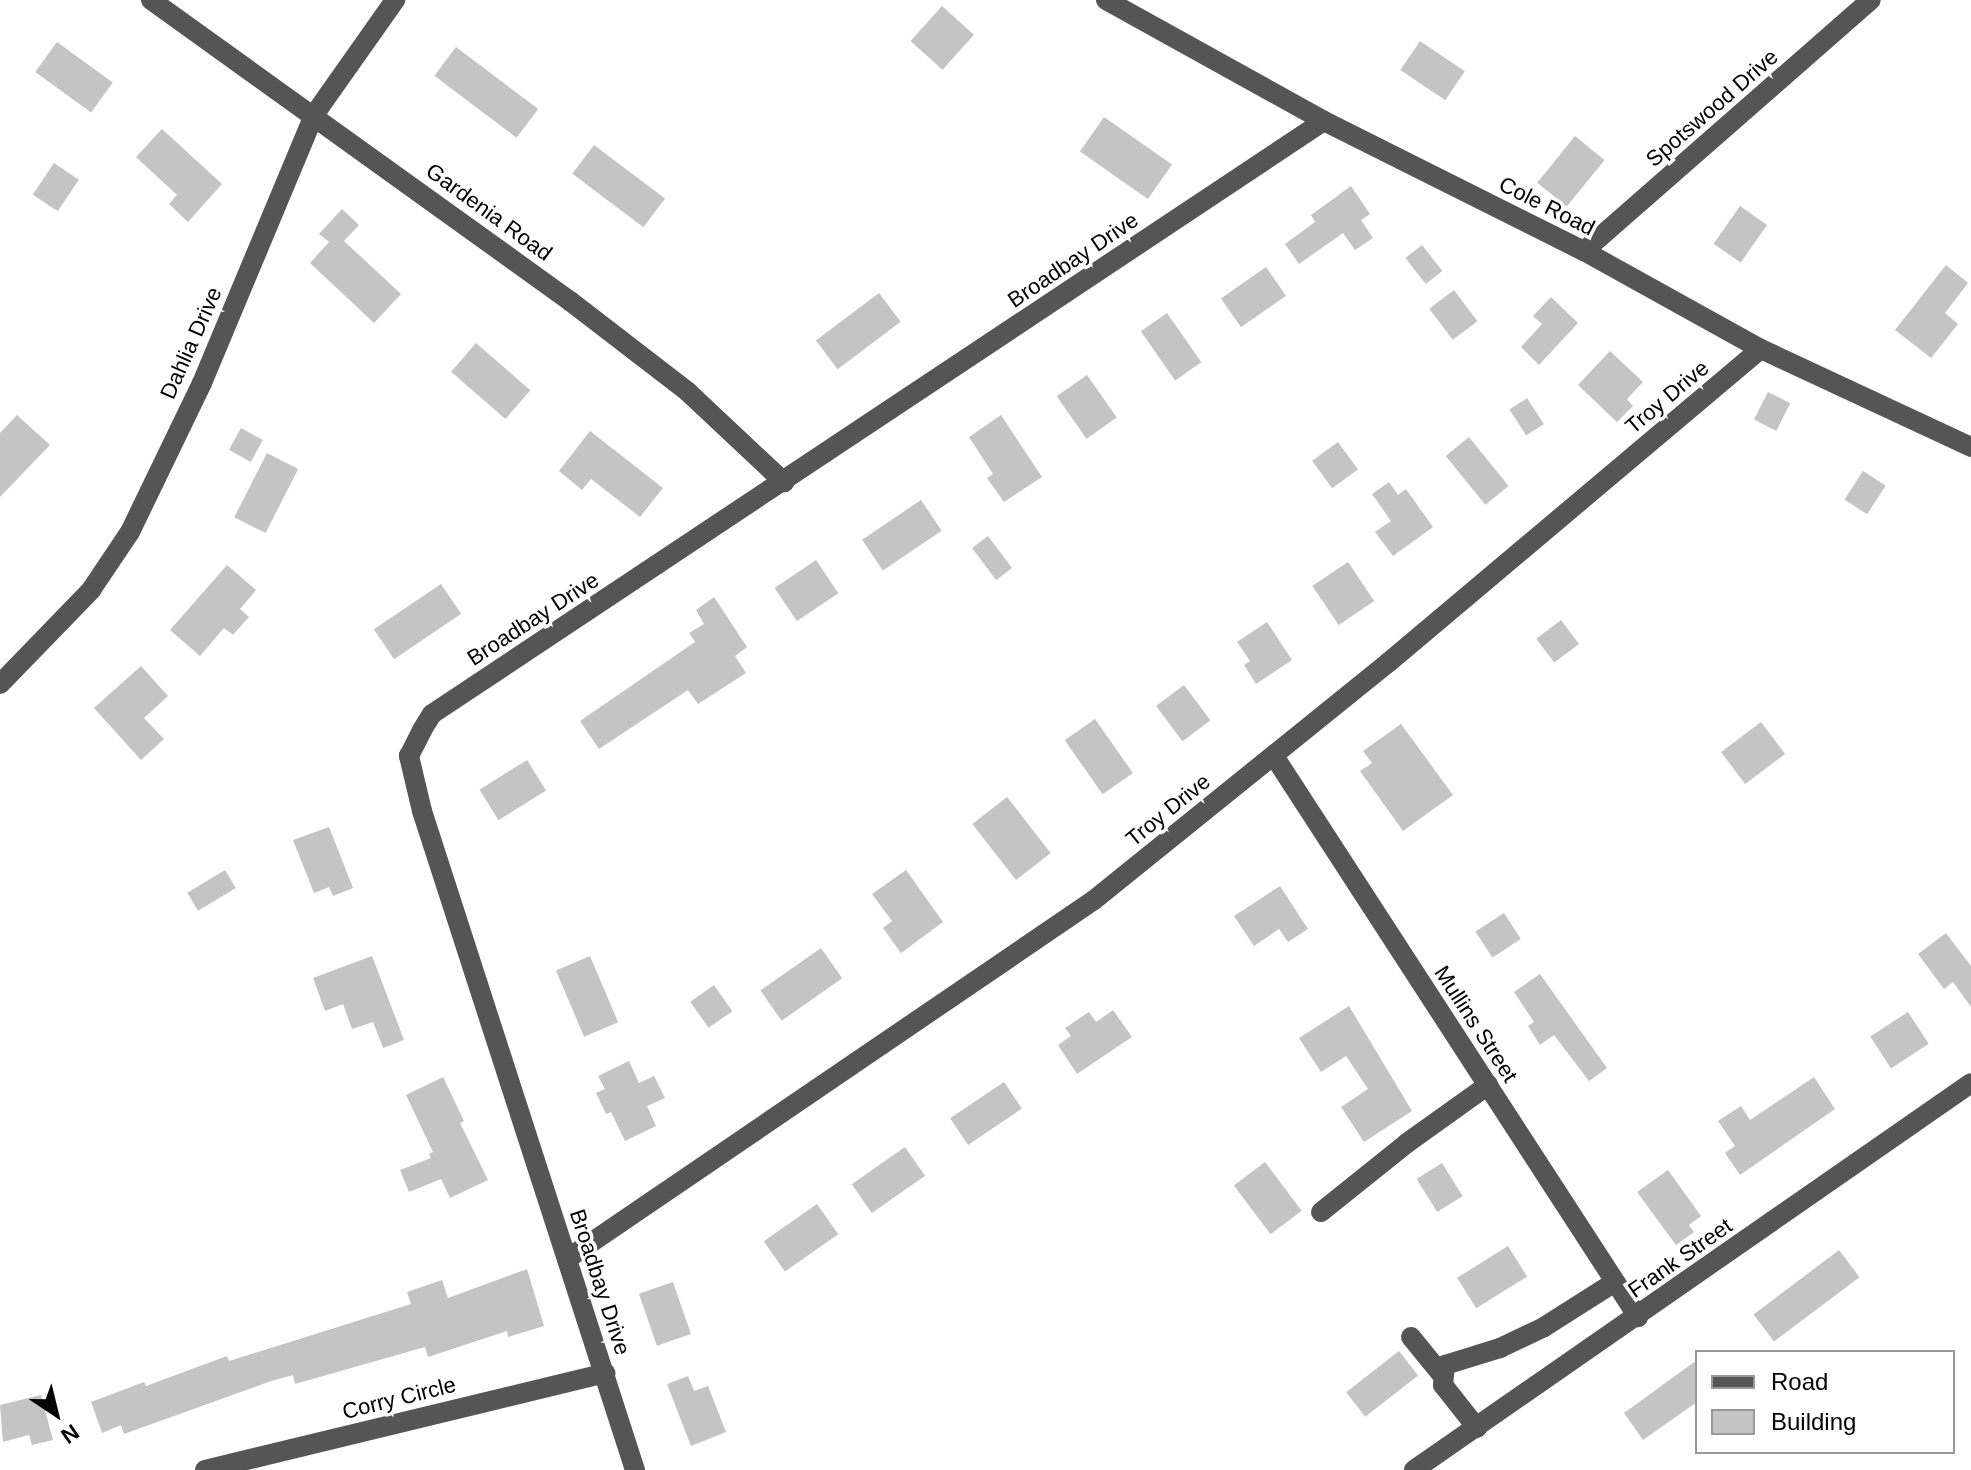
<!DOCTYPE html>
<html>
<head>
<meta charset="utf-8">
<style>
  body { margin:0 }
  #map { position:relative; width:1971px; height:1470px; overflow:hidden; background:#fff; font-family:Arial,sans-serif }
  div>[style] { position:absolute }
  .building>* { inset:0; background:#c4c4c4; transform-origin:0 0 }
  .minor>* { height:20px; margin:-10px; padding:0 10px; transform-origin:10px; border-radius:10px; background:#555 }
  span { translate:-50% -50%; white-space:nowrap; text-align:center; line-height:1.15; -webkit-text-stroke:7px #fff; paint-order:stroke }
  .street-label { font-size:22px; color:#000 }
  .legend { position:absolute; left:1695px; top:1350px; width:260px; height:104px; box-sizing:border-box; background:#fff; border:2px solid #999; margin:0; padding:10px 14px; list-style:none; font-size:24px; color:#000 }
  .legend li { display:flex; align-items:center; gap:16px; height:40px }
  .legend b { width:40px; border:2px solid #999 }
  .north { position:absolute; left:16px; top:1374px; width:80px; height:80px; -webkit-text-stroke:6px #fff; paint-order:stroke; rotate:145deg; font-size:22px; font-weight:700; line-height:32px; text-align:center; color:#000 }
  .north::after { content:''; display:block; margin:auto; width:28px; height:36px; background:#000; clip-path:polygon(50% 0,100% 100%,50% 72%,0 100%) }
</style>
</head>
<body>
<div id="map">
  <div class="building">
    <div style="left:942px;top:6px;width:43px;height:47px;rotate:42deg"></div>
    <div style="left:1420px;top:41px;width:54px;height:35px;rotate:34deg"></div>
    <div style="left:57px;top:42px;width:69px;height:37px;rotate:36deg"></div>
    <div style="left:456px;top:47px;width:103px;height:36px;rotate:37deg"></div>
    <div style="left:1104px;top:117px;width:83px;height:42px;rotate:35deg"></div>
    <div style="clip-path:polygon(162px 129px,222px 184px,188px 222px,169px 204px,177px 195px,136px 157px)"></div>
    <div style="left:1575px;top:136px;width:38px;height:60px;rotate:39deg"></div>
    <div style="left:594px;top:145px;width:89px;height:36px;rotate:37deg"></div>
    <div style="left:54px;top:163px;width:30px;height:38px;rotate:34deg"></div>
    <div style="clip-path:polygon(1351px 186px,1370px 214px,1361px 220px,1373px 238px,1355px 250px,1343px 233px,1299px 264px,1285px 244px,1315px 222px,1311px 215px)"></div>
    <div style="left:1740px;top:206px;width:33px;height:46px;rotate:35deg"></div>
    <div style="clip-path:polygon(342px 209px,359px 225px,344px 241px,401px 294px,374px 323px,310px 263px,329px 242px,319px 234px)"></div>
    <div style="left:1422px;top:245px;width:33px;height:21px;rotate:52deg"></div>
    <div style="clip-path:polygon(1946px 265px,1968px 283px,1945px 313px,1958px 324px,1931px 358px,1895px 330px)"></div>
    <div style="left:1266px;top:267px;width:35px;height:55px;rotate:55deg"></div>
    <div style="left:1454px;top:290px;width:39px;height:31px;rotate:53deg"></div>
    <div style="left:879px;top:293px;width:36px;height:79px;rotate:53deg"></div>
    <div style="clip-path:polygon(1551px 297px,1578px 323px,1539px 365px,1521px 347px,1542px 324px,1533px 316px)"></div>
    <div style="left:1167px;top:313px;width:60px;height:32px;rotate:55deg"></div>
    <div style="left:476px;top:343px;width:72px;height:38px;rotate:41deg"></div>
    <div style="clip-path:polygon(1610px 351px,1643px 382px,1627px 399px,1633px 406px,1617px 422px,1578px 385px)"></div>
    <div style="left:1087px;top:375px;width:52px;height:37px;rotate:55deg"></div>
    <div style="left:1768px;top:392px;width:25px;height:31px;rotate:27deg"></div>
    <div style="left:1527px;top:398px;width:31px;height:21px;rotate:57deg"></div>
    <div style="clip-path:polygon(17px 415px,50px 445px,0 497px,0 433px)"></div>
    <div style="clip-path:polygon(1001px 415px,1042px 477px,1004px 502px,987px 478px,993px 474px,969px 437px)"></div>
    <div style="left:241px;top:428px;width:25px;height:25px;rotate:29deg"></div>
    <div style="clip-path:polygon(590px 431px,663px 488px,640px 517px,591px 479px,582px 490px,559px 471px)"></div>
    <div style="left:1469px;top:437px;width:63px;height:30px;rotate:51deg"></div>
    <div style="left:1338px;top:442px;width:34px;height:32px;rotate:54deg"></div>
    <div style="left:267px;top:453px;width:35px;height:72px;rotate:27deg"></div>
    <div style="left:1863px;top:471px;width:27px;height:34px;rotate:33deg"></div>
    <div style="clip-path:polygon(1389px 482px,1398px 495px,1406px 489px,1433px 527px,1393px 556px,1375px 532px,1391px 521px,1372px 494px)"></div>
    <div style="left:921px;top:500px;width:37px;height:71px;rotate:56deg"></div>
    <div style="left:988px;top:536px;width:40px;height:20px;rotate:53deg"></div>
    <div style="left:816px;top:560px;width:40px;height:50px;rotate:56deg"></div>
    <div style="left:1348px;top:562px;width:47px;height:43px;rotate:56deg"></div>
    <div style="clip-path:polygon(227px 565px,256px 590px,240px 609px,249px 617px,233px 635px,224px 628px,200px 656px,170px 630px)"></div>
    <div style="left:441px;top:584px;width:36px;height:81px;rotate:56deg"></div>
    <div style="clip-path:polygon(714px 597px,747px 647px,735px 656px,746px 673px,698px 704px,688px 690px,599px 749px,580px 721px,695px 642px,689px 633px,704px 624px,696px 610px)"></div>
    <div style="left:1561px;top:620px;width:30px;height:31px;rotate:53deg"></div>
    <div style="clip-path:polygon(1267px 622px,1292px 660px,1256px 684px,1244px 665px,1250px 661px,1237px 642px)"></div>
    <div style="clip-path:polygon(141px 666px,168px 696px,144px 718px,164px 739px,141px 760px,94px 708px)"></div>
    <div style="left:1184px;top:685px;width:44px;height:35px;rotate:53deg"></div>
    <div style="left:1095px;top:719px;width:66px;height:37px;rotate:55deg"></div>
    <div style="left:1761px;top:722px;width:40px;height:50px;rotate:53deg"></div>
    <div style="clip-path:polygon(1401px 724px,1453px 795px,1403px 831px,1360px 771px,1372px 763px,1363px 751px)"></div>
    <div style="left:527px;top:760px;width:36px;height:56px;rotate:58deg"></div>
    <div style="left:1007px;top:797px;width:71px;height:44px;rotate:52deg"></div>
    <div style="clip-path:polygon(329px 827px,353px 888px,333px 896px,329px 887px,314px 893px,293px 840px)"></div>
    <div style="left:225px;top:870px;width:21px;height:44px;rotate:59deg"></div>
    <div style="clip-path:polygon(906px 870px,943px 922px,901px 953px,883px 928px,892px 921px,872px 894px)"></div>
    <div style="clip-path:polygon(1280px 886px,1308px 929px,1288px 942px,1279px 929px,1254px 946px,1234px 916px)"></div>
    <div style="left:1504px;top:913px;width:31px;height:34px;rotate:57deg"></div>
    <div style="clip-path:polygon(1946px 933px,1971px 966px,1971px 1007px,1953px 982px,1944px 989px,1918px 954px)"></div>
    <div style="left:821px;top:948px;width:37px;height:74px;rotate:55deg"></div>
    <div style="clip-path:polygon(372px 956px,404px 1040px,383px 1048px,373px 1022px,352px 1029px,343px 1004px,325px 1011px,313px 978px)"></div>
    <div style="left:590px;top:956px;width:72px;height:37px;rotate:67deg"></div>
    <div style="clip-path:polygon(1540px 974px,1607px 1068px,1589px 1081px,1554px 1035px,1540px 1045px,1528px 1026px,1534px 1022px,1514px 992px)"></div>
    <div style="left:714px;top:985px;width:32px;height:29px;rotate:55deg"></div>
    <div style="clip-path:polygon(1349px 1006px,1412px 1111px,1364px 1142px,1341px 1107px,1368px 1089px,1346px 1056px,1321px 1072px,1299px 1038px)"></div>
    <div style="clip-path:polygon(1113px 1010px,1132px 1037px,1077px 1074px,1058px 1045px,1071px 1036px,1065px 1028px,1089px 1012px,1096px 1022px)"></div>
    <div style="left:1908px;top:1012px;width:38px;height:45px;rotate:57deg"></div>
    <div style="clip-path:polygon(629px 1061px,639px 1083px,654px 1076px,665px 1098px,647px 1106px,656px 1126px,625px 1141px,611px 1112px,606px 1114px,596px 1093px,605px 1089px,598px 1076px)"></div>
    <div style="clip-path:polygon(443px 1077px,464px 1121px,460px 1123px,488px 1180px,450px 1198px,441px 1179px,409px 1192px,400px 1170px,431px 1158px,429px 1154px,433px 1152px,406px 1095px)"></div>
    <div style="clip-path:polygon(1814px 1077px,1835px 1109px,1740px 1175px,1725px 1153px,1735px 1146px,1718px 1121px,1741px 1106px,1750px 1120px)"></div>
    <div style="left:1004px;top:1082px;width:32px;height:65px;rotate:56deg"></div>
    <div style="left:905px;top:1147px;width:35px;height:65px;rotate:55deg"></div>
    <div style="left:1265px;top:1162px;width:61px;height:39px;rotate:53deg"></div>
    <div style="left:1442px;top:1163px;width:39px;height:30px;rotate:58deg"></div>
    <div style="clip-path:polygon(1668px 1170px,1701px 1216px,1689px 1225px,1694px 1232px,1676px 1245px,1637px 1192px)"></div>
    <div style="left:817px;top:1204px;width:37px;height:65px;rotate:55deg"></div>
    <div style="left:1508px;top:1246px;width:36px;height:60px;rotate:58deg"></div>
    <div style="left:1839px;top:1250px;width:34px;height:107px;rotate:53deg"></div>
    <div style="clip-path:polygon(527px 1269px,544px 1326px,508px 1337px,507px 1331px,428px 1357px,425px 1347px,295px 1384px,293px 1375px,271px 1381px,124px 1434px,121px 1425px,102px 1433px,91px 1402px,144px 1382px,146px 1386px,227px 1356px,229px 1361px,411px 1304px,407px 1292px,442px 1280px,448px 1298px)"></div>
    <div style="left:673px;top:1282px;width:55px;height:36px;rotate:71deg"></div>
    <div style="left:1399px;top:1351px;width:31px;height:67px;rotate:52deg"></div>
    <div style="clip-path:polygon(1697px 1360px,1697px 1402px,1643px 1440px,1624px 1413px)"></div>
    <div style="clip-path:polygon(688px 1376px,694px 1391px,708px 1386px,726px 1432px,691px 1446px,667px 1384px)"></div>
    <div style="clip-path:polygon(41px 1395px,53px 1440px,32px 1445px,29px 1435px,3px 1442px,0 1405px)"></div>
  </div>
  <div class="minor">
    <div style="left:151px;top:0;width:516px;rotate:35.69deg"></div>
    <div style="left:570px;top:301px;width:149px;rotate:37.6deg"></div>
    <div style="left:688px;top:392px;width:132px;rotate:43.2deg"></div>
    <div style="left:1106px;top:0;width:249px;rotate:29deg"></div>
    <div style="left:1324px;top:121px;width:291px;rotate:26.6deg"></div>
    <div style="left:1584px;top:251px;width:202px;rotate:29deg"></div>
    <div style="left:1761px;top:349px;width:232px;rotate:25deg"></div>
    <div style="left:1584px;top:251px;width:381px;rotate:-41.2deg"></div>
    <div style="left:0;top:684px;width:131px;rotate:-45.9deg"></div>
    <div style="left:91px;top:590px;width:70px;rotate:-56.1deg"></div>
    <div style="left:130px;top:532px;width:165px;rotate:-64.2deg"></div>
    <div style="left:202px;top:383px;width:290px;rotate:-67.3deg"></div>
    <div style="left:314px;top:115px;width:141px;rotate:-54.8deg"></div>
    <div style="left:1274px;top:756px;width:669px;rotate:57.02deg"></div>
    <div style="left:1321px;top:1212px;width:110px;rotate:-38.7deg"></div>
    <div style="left:1407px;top:1143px;width:100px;rotate:-35.6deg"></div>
    <div style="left:567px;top:1259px;width:638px;rotate:-34.26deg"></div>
    <div style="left:1094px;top:900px;width:379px;rotate:-38.9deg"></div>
    <div style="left:1389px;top:662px;width:486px;rotate:-40.1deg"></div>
    <div style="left:1411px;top:1337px;width:49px;rotate:50.8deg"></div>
    <div style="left:1477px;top:1428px;width:55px;rotate:-128.3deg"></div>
    <div style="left:1443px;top:1385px;width:20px;rotate:-84deg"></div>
    <div style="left:1445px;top:1365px;width:58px;rotate:-17.2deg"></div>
    <div style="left:1500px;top:1348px;width:49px;rotate:-25.5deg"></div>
    <div style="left:1544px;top:1327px;width:84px;rotate:-32.4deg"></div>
    <div style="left:205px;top:1470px;width:412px;rotate:-13.6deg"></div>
    <div style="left:635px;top:1470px;width:693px;rotate:-107.91deg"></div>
    <div style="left:422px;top:811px;width:57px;rotate:-103.3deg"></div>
    <div style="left:409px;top:756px;width:29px;rotate:-63deg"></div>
    <div style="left:422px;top:730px;width:19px;rotate:-58deg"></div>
    <div style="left:432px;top:714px;width:1071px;rotate:-33.62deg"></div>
    <div style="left:1414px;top:1470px;width:678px;rotate:-34.79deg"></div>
  </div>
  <div class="street-label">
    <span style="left:1712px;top:108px;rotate:-41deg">Spotswood Drive</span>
    <span style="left:1547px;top:206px;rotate:27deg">Cole Road</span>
    <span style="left:489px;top:212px;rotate:36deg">Gardenia Road</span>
    <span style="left:1073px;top:260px;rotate:-34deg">Broadbay Drive</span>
    <span style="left:191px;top:343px;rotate:-66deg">Dahlia Drive</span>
    <span style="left:1667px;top:397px;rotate:-40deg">Troy Drive</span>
    <span style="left:533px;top:619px;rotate:-33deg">Broadbay Drive</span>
    <span style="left:1168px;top:810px;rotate:-39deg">Troy Drive</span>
    <span style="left:1476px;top:1024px;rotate:57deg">Mullins Street</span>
    <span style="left:1680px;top:1258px;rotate:-35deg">Frank Street</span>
    <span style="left:600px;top:1282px;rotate:72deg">Broadbay Drive</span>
    <span style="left:399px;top:1398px;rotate:-14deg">Corry Circle</span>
  </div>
  <ul class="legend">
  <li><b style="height:10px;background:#555"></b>Road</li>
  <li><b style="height:22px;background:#c4c4c4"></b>Building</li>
  </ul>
  <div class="north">N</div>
</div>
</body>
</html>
